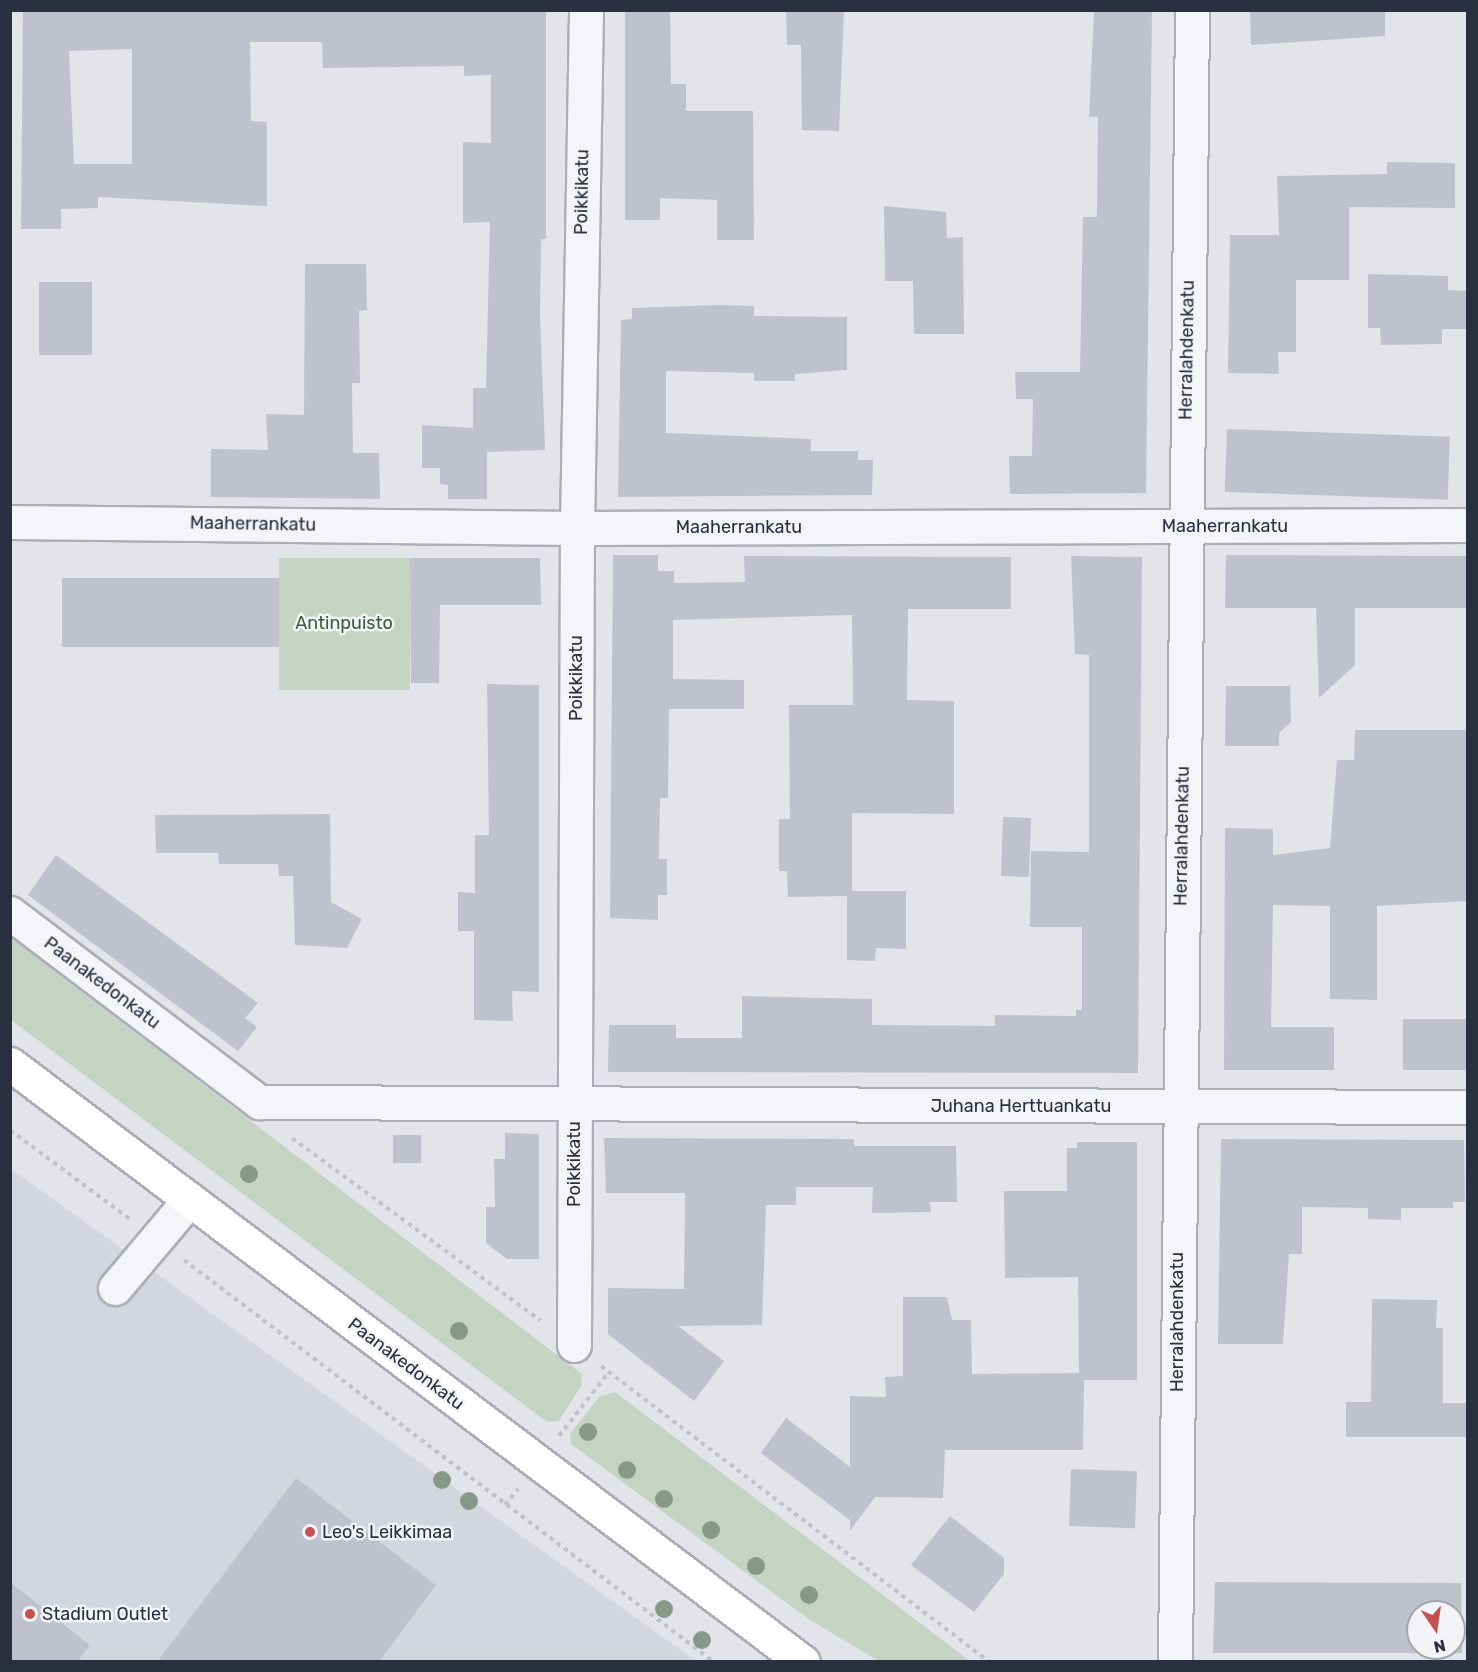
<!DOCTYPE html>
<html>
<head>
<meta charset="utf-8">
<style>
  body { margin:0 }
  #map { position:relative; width:1478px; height:1672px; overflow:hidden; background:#e2e4e9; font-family:Rubik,sans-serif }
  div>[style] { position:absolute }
  .built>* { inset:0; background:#d4d6de }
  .green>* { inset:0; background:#c5d3c3; transform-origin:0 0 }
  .building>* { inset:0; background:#bfc2cc; transform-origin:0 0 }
  .path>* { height:4px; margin-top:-2px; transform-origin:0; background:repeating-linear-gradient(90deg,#c0c2c8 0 4.5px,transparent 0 9px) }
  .roads { filter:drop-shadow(2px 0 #abaeb6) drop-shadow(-2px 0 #abaeb6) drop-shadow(0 2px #abaeb6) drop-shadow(0 -2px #abaeb6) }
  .minor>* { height:33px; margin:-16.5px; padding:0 16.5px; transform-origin:16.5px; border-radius:16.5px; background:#f4f5f8 }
  .major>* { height:33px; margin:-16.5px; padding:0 16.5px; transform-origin:16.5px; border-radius:16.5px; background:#fff }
  .trees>* { width:18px; height:18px; margin:-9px; border-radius:50%; background:#869988 }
  .dots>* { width:16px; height:16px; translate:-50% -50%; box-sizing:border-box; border:3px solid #f1f3f7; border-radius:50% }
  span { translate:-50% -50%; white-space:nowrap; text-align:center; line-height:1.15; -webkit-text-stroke:5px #f1f3f7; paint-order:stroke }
  .street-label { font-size:18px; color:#2b3040 }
  .park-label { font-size:18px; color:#3b5b39 }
  .poi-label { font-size:18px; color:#2b3040 }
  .left { translate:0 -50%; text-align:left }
  .frame { position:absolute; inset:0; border:12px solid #2b3040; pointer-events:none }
  .north { position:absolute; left:1406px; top:1600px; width:60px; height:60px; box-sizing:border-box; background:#f1f3f7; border:2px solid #a2a5ae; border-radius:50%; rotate:167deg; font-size:16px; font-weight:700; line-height:24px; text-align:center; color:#2b3040 }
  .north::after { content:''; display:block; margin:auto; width:21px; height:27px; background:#c55050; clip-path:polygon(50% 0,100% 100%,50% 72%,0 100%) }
</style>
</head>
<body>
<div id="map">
  <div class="built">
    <div style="clip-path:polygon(11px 1169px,696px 1661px,11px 1661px)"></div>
  </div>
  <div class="green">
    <div style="left:279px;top:558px;width:131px;height:132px"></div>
    <div style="clip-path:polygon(11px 938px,582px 1374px,581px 1386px,559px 1421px,547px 1422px,11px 1020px)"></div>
    <div style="clip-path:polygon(615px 1392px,970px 1661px,879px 1661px,810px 1620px,571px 1444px,570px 1434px,599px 1397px)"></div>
  </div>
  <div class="building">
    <div style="clip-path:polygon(evenodd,23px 10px,546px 10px,546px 239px,541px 239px,540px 315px,545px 450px,487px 452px,487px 499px,448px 499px,448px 485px,440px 484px,440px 468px,422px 468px,422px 425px,473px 428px,473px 388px,486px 388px,490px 222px,463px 223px,463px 142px,491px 143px,491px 75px,464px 76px,464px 66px,323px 68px,322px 42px,250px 42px,251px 121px,267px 122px,267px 206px,98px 197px,98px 208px,61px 209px,61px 229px,21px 229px,23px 10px,132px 49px,132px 164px,74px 164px,69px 51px,132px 49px)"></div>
    <div style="clip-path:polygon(625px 10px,670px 10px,671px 84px,686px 84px,686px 111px,753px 111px,754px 240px,717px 240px,717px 200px,660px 198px,660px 220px,625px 220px)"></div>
    <div style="clip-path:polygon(786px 10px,844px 10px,839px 131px,802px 130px,801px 45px,787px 45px)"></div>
    <div style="clip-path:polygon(1094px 10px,1152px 10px,1146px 493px,1010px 494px,1009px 456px,1032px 456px,1033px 399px,1016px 399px,1015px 372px,1080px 372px,1083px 217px,1097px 217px,1098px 117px,1089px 117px)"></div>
    <div style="clip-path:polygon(1250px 10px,1385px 10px,1385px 36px,1251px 45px)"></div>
    <div style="clip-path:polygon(1387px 162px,1455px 163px,1455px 208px,1349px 207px,1349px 280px,1296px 280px,1296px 352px,1278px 352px,1279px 374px,1228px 373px,1230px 235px,1279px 235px,1277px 176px,1387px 174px)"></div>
    <div style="clip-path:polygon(884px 206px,946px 212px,947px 238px,963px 237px,964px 334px,914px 334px,913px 281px,885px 281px)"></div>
    <div style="clip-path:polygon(305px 264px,366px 264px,367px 310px,359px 311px,360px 383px,352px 383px,353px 453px,379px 453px,380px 499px,211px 497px,211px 449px,268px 450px,266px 414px,304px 415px)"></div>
    <div style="clip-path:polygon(1368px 274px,1448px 276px,1448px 290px,1467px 291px,1467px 329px,1442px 329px,1442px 344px,1381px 345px,1380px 328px,1368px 328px)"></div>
    <div style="left:92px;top:282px;width:73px;height:53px;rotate:90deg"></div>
    <div style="clip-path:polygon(720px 305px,754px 306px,754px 316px,847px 317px,847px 370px,795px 374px,795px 381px,754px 381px,754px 373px,666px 371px,666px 433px,811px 439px,811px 451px,858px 451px,858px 460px,873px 460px,872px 495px,618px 497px,621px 320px,632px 319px,632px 308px)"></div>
    <div style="left:1227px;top:429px;width:223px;height:63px;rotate:2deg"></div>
    <div style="clip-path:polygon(613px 555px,658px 555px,658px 571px,674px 571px,674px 583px,745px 582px,744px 556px,1011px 557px,1011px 609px,908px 609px,907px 700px,954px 701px,954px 814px,852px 813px,852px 891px,906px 891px,906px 949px,876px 948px,875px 961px,847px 960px,847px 896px,788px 897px,787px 871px,779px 871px,779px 819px,790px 819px,789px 705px,853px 705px,852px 615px,673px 620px,673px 679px,744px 680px,744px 709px,669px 709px,668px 798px,660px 798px,659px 859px,667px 859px,667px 895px,658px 895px,658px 920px,610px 918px)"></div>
    <div style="clip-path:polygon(1226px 555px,1467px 556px,1467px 608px,1355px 608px,1355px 665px,1319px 698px,1316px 608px,1225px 608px)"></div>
    <div style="clip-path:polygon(1071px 556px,1142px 557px,1138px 1073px,608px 1072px,609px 1025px,676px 1025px,676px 1038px,742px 1038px,742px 996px,872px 999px,872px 1025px,995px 1026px,995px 1015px,1076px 1016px,1076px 1010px,1082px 1010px,1082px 927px,1030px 927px,1031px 851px,1089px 852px,1089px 655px,1075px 654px)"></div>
    <div style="clip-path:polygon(410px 558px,540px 558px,541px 605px,440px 605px,439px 683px,411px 683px)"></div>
    <div style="left:279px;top:578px;width:69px;height:217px;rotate:90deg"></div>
    <div style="clip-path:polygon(487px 684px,539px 685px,539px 992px,512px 991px,513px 1021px,474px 1020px,474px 931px,458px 931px,458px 892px,475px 893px,475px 835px,489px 835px)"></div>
    <div style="clip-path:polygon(1226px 686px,1290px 686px,1291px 722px,1279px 733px,1279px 746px,1225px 746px)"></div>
    <div style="clip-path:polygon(1355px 730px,1467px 730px,1467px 901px,1377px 906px,1377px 1000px,1330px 999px,1330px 906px,1273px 905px,1271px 1027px,1334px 1027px,1334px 1070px,1224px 1070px,1225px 828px,1273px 829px,1273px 855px,1330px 848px,1337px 760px,1354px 760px)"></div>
    <div style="clip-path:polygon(330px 814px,331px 902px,362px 919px,347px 948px,295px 945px,293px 876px,279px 876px,278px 864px,219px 864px,218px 853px,156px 853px,155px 815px)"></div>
    <div style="left:1003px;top:817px;width:28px;height:59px;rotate:2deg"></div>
    <div style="clip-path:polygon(56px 855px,258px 1003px,245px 1018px,257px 1027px,238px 1051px,28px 895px)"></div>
    <div style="left:1403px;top:1019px;width:64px;height:51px"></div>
    <div style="clip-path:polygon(505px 1133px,539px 1134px,539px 1259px,507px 1259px,486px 1243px,486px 1207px,495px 1207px,494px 1159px,505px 1159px)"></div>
    <div style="left:393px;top:1135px;width:28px;height:28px"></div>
    <div style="clip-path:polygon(604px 1138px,854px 1139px,854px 1146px,956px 1146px,957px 1202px,930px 1202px,931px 1212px,872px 1213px,873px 1187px,796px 1187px,796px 1205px,766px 1205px,762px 1325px,678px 1326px,724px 1361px,694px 1401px,608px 1334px,608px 1288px,684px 1289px,685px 1193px,606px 1193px)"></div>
    <div style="clip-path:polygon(1221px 1139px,1464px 1140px,1465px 1202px,1453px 1202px,1453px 1208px,1401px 1208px,1401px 1220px,1368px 1219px,1368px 1208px,1302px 1207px,1302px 1254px,1289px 1254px,1283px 1344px,1218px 1344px)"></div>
    <div style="clip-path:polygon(1077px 1142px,1137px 1142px,1137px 1380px,1084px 1380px,1083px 1450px,945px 1450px,943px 1498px,875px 1497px,850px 1531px,850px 1520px,761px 1453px,786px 1418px,850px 1467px,850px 1396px,886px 1397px,885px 1377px,903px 1376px,903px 1297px,947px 1297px,952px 1320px,971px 1320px,972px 1374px,1079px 1373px,1078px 1277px,1005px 1278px,1004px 1191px,1067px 1191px,1067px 1148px,1077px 1148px)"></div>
    <div style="clip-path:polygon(1372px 1299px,1437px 1300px,1436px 1328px,1443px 1328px,1443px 1403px,1467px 1403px,1467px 1437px,1346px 1437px,1346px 1402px,1371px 1402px)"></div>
    <div style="left:1071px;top:1469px;width:66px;height:57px;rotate:2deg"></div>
    <div style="clip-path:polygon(296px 1478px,436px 1585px,379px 1662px,157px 1662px)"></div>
    <div style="clip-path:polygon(950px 1516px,1004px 1558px,1004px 1574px,974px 1612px,911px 1565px)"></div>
    <div style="clip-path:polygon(10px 1582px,90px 1645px,77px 1662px,10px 1662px)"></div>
    <div style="clip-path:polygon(evenodd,1215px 1582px,1461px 1583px,1462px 1653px,1213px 1653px,1215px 1582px,1418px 1612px,1454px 1612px,1454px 1648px,1418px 1648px,1418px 1612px)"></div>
  </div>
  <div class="path">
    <div style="left:10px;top:1130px;width:149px;rotate:36.6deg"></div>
    <div style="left:292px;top:1138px;width:308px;rotate:36.3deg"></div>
    <div style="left:184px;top:1260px;width:665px;rotate:37.18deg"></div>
    <div style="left:601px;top:1366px;width:488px;rotate:37.3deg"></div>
    <div style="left:559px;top:1436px;width:81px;rotate:-52deg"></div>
    <div style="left:505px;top:1505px;width:21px;rotate:-51deg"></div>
  </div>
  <div class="roads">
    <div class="minor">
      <div style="left:10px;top:522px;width:567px;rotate:0.61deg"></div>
      <div style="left:577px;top:528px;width:891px;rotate:-0.19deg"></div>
      <div style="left:10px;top:913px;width:313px;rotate:37.2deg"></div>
      <div style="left:259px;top:1102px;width:1209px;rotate:0.24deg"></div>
      <div style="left:115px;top:1288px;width:116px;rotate:-49.9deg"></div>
      <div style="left:574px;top:1345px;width:817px;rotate:-89.79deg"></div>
      <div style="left:577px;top:528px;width:518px;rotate:-89deg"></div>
      <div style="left:1175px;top:1662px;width:1652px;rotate:-89.41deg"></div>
    </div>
    <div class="major">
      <div style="left:10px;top:1064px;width:993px;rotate:37.02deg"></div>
    </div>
  </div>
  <div class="trees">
    <div style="left:249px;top:1174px"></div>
    <div style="left:459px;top:1331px"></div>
    <div style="left:588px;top:1432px"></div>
    <div style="left:627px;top:1470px"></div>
    <div style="left:442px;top:1480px"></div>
    <div style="left:664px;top:1499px"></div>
    <div style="left:469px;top:1501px"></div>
    <div style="left:711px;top:1530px"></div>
    <div style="left:756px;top:1566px"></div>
    <div style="left:809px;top:1595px"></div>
    <div style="left:664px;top:1609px"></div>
    <div style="left:702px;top:1640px"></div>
  </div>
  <div class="dots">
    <div style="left:310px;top:1532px;background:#c55050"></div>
    <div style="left:30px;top:1614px;background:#c55050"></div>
  </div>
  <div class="street-label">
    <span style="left:582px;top:192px;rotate:-89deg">Poikkikatu</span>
    <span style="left:1187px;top:350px;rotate:-89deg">Herralahdenkatu</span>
    <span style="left:253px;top:524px;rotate:1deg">Maaherrankatu</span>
    <span style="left:1225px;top:526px">Maaherrankatu</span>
    <span style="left:739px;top:527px">Maaherrankatu</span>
    <span style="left:576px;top:678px;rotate:-90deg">Poikkikatu</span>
    <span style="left:1182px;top:836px;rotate:-89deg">Herralahdenkatu</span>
    <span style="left:102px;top:983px;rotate:37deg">Paanakedonkatu</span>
    <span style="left:1021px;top:1106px">Juhana Herttuankatu</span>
    <span style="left:574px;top:1164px;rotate:-90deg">Poikkikatu</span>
    <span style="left:1177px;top:1322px;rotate:-90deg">Herralahdenkatu</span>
    <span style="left:406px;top:1364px;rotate:37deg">Paanakedonkatu</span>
  </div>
  <div class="park-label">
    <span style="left:344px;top:623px">Antinpuisto</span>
  </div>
  <div class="poi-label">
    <span class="left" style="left:322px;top:1532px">Leo's Leikkimaa</span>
    <span class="left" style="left:42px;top:1614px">Stadium Outlet</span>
  </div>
  <div class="frame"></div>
  <div class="north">N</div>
</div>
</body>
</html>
